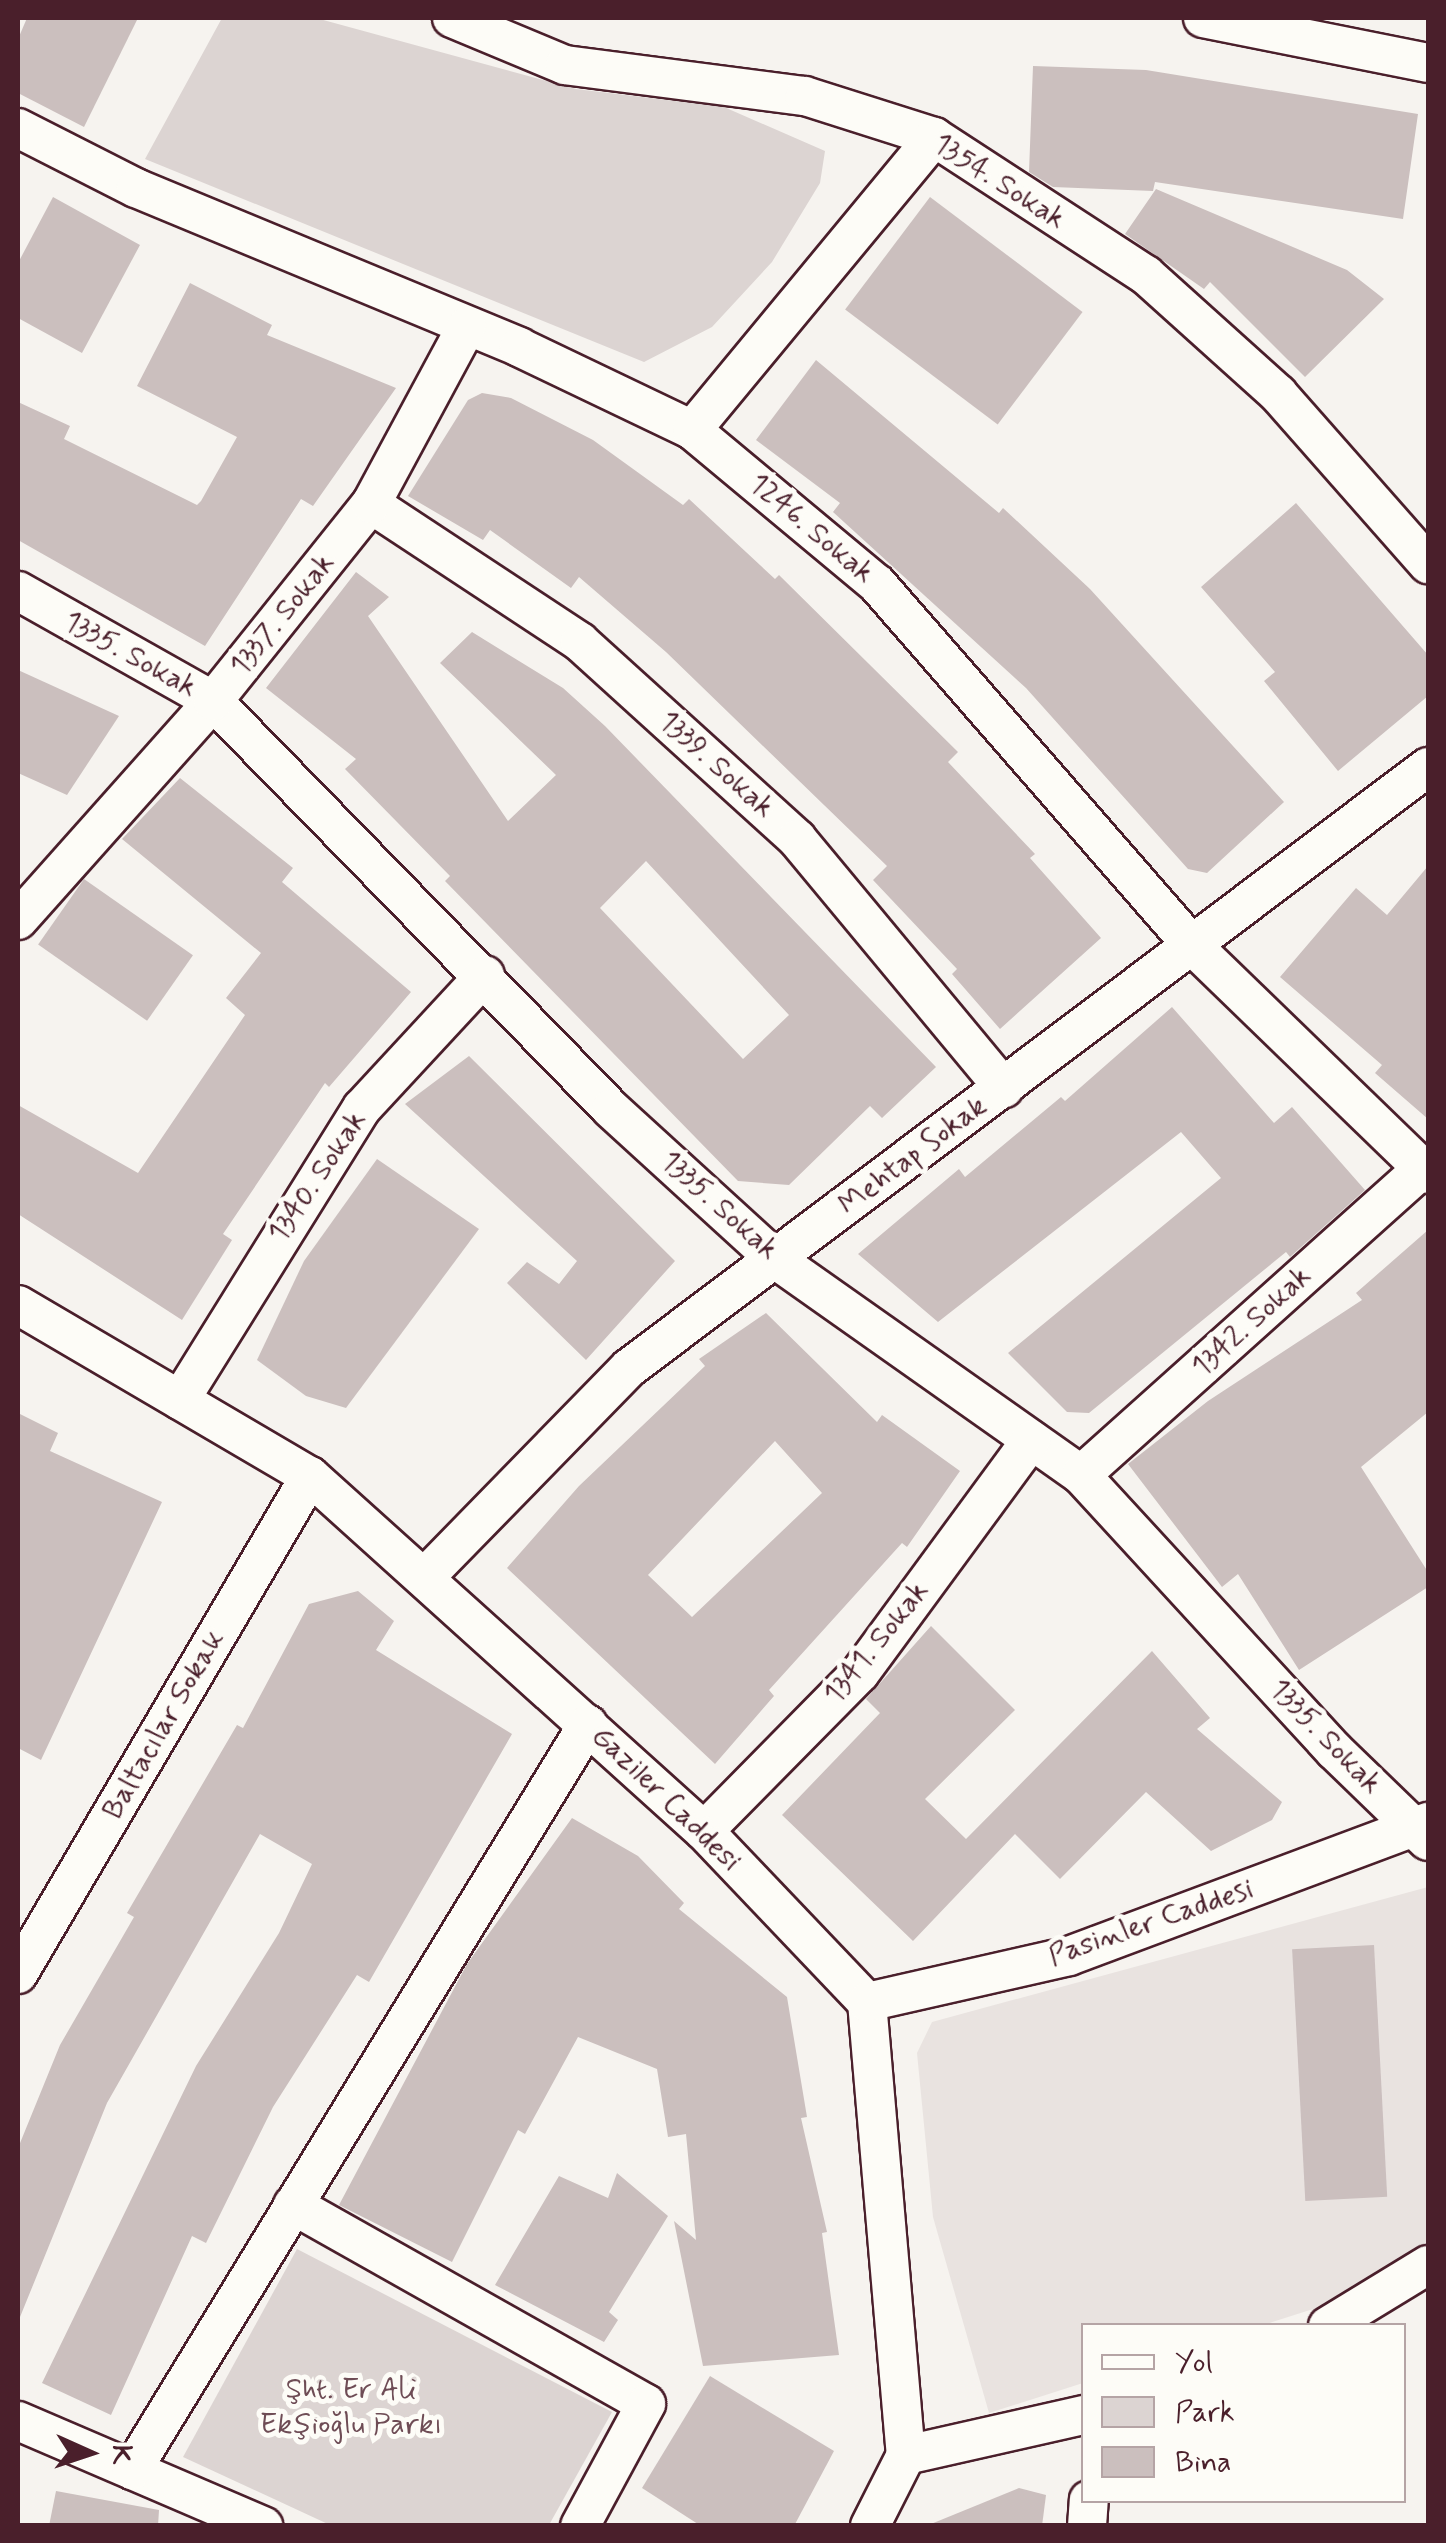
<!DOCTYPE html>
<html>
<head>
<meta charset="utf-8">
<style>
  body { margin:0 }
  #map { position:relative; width:1446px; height:2543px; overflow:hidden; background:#f6f3ef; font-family:Mynerve,sans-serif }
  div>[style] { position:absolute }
  .built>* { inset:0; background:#e9e3e0 }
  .green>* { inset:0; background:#dcd4d2 }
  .building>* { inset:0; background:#cbbfbe; transform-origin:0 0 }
  .roads { filter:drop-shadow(2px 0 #4a1f2b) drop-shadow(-2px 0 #4a1f2b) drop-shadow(0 2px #4a1f2b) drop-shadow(0 -2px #4a1f2b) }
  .minor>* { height:38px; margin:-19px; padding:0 19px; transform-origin:19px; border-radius:19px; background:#fdfcf7 }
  span { translate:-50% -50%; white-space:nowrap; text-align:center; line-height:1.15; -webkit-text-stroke:10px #fdfcf7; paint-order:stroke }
  .street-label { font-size:30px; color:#4a1f2b }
  .park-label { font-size:30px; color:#6e4c55 }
  .frame { position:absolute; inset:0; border:20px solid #4a1f2b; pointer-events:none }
  .legend { position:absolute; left:1081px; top:2323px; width:325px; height:180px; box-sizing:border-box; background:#fdfcf7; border:2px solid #b5a4a5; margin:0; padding:12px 18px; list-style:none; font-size:30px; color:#4a1f2b }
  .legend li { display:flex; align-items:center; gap:20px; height:50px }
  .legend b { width:50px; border:2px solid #b5a4a5 }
  .north { position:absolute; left:40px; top:2403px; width:100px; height:100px; -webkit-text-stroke:8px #fdfcf7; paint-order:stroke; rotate:93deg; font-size:28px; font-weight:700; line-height:40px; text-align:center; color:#4a1f2b }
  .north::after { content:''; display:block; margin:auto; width:35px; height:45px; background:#4a1f2b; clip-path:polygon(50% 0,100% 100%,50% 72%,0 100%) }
</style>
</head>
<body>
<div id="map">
  <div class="built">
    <div style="clip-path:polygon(1428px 1887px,1428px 2241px,1332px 2303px,1263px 2325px,1084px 2326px,1083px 2383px,989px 2413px,933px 2217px,917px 2053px,932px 2022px)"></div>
  </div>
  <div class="green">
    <div style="clip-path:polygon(222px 18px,316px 18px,576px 89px,724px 107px,825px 151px,820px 183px,772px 262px,712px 327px,644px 362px,145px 159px)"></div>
    <div style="clip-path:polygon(297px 2249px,612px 2412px,549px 2525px,330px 2525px,183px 2457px)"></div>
  </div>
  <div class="building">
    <div style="clip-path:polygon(27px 18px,138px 18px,84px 127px,18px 93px,18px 39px)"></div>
    <div style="clip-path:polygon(1033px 66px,1146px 70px,1418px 114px,1403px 219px,1155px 182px,1153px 191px,1053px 187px,1029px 172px)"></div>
    <div style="clip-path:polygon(1156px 189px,1347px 270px,1384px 299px,1305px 377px,1210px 282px,1204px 289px,1125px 234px)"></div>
    <div style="clip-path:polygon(53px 197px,140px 245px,82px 353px,18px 318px,18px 263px)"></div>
    <div style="left:930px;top:197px;width:191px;height:141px;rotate:37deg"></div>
    <div style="clip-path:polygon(190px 283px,272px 325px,267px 335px,396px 388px,313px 506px,301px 499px,205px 646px,18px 540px,18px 402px,70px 426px,64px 439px,197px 505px,201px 501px,237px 437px,137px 386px)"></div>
    <div style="clip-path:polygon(816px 360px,999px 513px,1003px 508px,1090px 589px,1284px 802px,1207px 873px,1188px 869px,1026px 688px,833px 512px,840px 503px,756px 440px)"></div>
    <div style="clip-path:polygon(482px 393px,511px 398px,593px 440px,683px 505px,689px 499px,775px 579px,779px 575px,958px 752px,948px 762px,1035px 854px,1030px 858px,1101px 938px,1000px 1029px,952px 974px,957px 969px,873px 880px,887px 866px,666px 652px,579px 577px,571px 588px,490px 530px,483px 540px,408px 496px,468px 400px)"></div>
    <div style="clip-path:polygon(1296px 503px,1428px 655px,1428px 696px,1338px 771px,1264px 681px,1275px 672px,1201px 587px)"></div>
    <div style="clip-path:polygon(evenodd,356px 572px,389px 597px,368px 616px,508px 821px,556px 775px,440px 663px,472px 632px,563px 688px,605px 726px,936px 1067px,882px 1118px,870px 1106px,789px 1185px,738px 1181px,445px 881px,450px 876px,345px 769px,356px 759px,266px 688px,356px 572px,646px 861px,789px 1015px,743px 1059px,600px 908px,646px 861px)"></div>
    <div style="clip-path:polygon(18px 670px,119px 716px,67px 795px,18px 773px)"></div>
    <div style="clip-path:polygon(180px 778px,293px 868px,282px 882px,411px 992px,329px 1087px,325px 1083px,223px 1234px,232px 1240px,182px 1320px,18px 1214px,18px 1105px,138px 1173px,245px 1015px,226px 998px,261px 953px,122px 839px)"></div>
    <div style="clip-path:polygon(1428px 866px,1428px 1119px,1375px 1073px,1382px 1065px,1280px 977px,1356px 888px,1387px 915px)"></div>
    <div style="left:84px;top:879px;width:133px;height:80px;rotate:35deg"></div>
    <div style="clip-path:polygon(1172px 1007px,1274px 1123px,1292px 1107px,1365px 1190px,1290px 1257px,1286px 1252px,1089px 1413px,1067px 1412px,1008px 1353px,1221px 1178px,1181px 1132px,938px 1322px,858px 1254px,959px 1169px,965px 1177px,1061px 1097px,1065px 1101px)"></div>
    <div style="clip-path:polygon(469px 1056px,675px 1261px,586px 1360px,507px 1283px,527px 1262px,559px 1284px,577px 1261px,405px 1104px)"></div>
    <div style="clip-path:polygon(377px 1159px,479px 1229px,346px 1408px,306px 1396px,257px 1360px,304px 1261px)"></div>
    <div style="clip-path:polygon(1428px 1230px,1428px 1412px,1361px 1467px,1428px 1572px,1428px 1587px,1299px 1670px,1238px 1574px,1222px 1587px,1128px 1464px,1208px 1401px,1362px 1300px,1356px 1293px)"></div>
    <div style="clip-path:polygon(evenodd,766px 1313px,877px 1422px,882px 1415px,960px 1471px,907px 1547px,902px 1543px,769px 1690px,774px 1696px,715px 1764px,507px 1568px,579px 1486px,705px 1366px,699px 1359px,766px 1313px,775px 1441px,822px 1493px,692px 1617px,648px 1575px,775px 1441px)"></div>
    <div style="clip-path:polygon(18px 1413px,58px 1433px,50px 1451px,162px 1502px,41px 1760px,18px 1748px)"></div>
    <div style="clip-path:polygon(358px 1591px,394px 1621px,376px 1650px,512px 1734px,369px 1982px,357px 1975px,273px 2107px,206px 2243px,192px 2236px,111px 2415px,42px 2383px,196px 2066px,279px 1933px,312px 1864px,260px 1834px,107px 2103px,18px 2322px,18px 2148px,60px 2045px,134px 1917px,127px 1913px,237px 1725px,243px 1728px,309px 1604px)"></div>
    <div style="clip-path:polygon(931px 1626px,1015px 1710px,925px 1799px,966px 1839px,1152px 1651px,1210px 1718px,1197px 1729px,1282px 1802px,1272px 1820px,1211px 1851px,1146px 1792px,1060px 1879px,1015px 1834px,913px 1941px,782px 1815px,880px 1713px,866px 1699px)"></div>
    <div style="clip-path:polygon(572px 1818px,638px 1856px,684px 1903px,679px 1909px,787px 1997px,807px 2117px,801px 2118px,827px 2232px,822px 2233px,839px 2355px,703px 2366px,674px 2221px,696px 2240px,686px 2134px,668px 2137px,657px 2069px,578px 2037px,525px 2134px,518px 2130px,452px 2262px,339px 2205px,467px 1964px)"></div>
    <div style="left:1374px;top:1945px;width:252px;height:82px;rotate:87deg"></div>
    <div style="clip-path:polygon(617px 2173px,668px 2216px,609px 2312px,618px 2320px,604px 2342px,495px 2285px,559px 2176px,608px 2198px)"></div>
    <div style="clip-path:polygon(710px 2376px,834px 2451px,794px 2526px,701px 2526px,642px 2488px)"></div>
    <div style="clip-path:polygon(1019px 2488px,1046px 2495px,1042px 2526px,926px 2526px)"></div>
    <div style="clip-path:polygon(56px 2491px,159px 2510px,158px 2526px,49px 2526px)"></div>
  </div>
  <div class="roads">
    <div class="minor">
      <div style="left:452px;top:18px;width:122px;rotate:22.6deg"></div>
      <div style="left:565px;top:65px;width:242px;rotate:7.4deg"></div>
      <div style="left:805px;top:96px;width:135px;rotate:17.6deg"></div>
      <div style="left:934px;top:137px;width:253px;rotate:33.1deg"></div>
      <div style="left:1146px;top:275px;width:178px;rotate:42deg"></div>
      <div style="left:1278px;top:394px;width:227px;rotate:48.6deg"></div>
      <div style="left:1203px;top:18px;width:229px;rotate:11.3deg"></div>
      <div style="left:18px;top:128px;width:132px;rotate:27deg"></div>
      <div style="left:136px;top:188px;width:415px;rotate:22.5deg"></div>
      <div style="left:519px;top:347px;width:192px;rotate:25.6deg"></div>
      <div style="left:692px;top:430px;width:241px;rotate:39.8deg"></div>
      <div style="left:877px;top:584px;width:482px;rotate:48.9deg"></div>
      <div style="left:1194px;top:947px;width:326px;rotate:44.1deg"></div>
      <div style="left:692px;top:430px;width:380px;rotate:-50.4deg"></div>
      <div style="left:371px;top:504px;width:250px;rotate:33.4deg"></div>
      <div style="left:580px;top:642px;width:293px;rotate:42.2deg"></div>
      <div style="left:797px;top:839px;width:324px;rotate:50.3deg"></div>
      <div style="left:18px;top:591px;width:224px;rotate:29.4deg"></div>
      <div style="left:213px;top:701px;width:570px;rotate:45.71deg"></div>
      <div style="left:611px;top:1109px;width:222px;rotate:42.4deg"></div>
      <div style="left:775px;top:1259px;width:375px;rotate:35.2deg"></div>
      <div style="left:1081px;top:1475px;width:375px;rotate:47.4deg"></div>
      <div style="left:1335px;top:1751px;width:129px;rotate:44.1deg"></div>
      <div style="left:18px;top:920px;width:293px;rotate:-48.3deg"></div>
      <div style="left:213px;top:701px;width:253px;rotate:-51.3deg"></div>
      <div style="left:371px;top:504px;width:202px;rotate:-61.7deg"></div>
      <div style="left:18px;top:1305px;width:338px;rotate:30.4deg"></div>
      <div style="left:310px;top:1476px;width:530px;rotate:42.02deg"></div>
      <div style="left:704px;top:1831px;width:236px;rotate:46.4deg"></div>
      <div style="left:867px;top:2002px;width:455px;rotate:85.1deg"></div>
      <div style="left:906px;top:2455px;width:80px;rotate:116.9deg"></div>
      <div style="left:180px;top:1400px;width:344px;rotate:-58.1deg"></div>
      <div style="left:362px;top:1108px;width:181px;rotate:-47.2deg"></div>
      <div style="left:1081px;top:1475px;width:460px;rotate:-41.9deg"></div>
      <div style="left:425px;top:1577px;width:292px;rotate:-45.7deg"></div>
      <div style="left:629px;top:1368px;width:1000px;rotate:-36.95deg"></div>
      <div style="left:704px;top:1831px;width:222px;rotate:-45.4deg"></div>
      <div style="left:860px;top:1673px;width:289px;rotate:-53.7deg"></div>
      <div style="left:18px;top:1974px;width:577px;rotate:-59.61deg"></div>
      <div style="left:867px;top:2002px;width:207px;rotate:-12.8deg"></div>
      <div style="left:1069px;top:1956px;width:383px;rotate:-20.5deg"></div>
      <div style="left:293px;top:2205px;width:405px;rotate:29.4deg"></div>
      <div style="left:646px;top:2404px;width:139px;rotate:118.4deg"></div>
      <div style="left:1328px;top:2326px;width:117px;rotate:-31.4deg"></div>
      <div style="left:18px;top:2421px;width:267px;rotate:23.2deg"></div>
      <div style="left:906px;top:2455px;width:182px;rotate:-12.7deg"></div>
      <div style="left:132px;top:2470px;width:874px;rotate:-58.56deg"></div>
      <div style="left:1087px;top:2526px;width:26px;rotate:-86deg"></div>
    </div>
  </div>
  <div class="street-label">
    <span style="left:999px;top:182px;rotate:33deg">1354. Sokak</span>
    <span style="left:811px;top:529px;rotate:40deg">1246. Sokak</span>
    <span style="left:283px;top:615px;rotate:-51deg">1337. Sokak</span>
    <span style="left:130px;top:655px;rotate:29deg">1335. Sokak</span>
    <span style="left:716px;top:765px;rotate:42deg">1339. Sokak</span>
    <span style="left:913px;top:1156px;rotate:-37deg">Mehtap Sokak</span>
    <span style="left:318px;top:1177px;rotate:-56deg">1340. Sokak</span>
    <span style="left:719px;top:1206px;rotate:42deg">1335. Sokak</span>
    <span style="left:1252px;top:1322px;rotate:-42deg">1342. Sokak</span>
    <span style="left:877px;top:1643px;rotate:-51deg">1341. Sokak</span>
    <span style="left:164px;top:1725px;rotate:-60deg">Baltacılar Sokak</span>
    <span style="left:1325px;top:1737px;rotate:46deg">1335. Sokak</span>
    <span style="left:666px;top:1799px;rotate:44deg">Gaziler Caddesi</span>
    <span style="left:1151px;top:1923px;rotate:-19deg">Pasinler Caddesi</span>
  </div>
  <div class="park-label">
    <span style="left:351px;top:2407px">Şht. Er Ali<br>Ekşioğlu Parkı</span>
  </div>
  <div class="frame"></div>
  <ul class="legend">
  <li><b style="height:12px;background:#fdfcf7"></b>Yol</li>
  <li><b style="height:28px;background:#dcd4d2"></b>Park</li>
  <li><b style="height:28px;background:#cbbfbe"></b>Bina</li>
  </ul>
  <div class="north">K</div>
</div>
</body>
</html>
